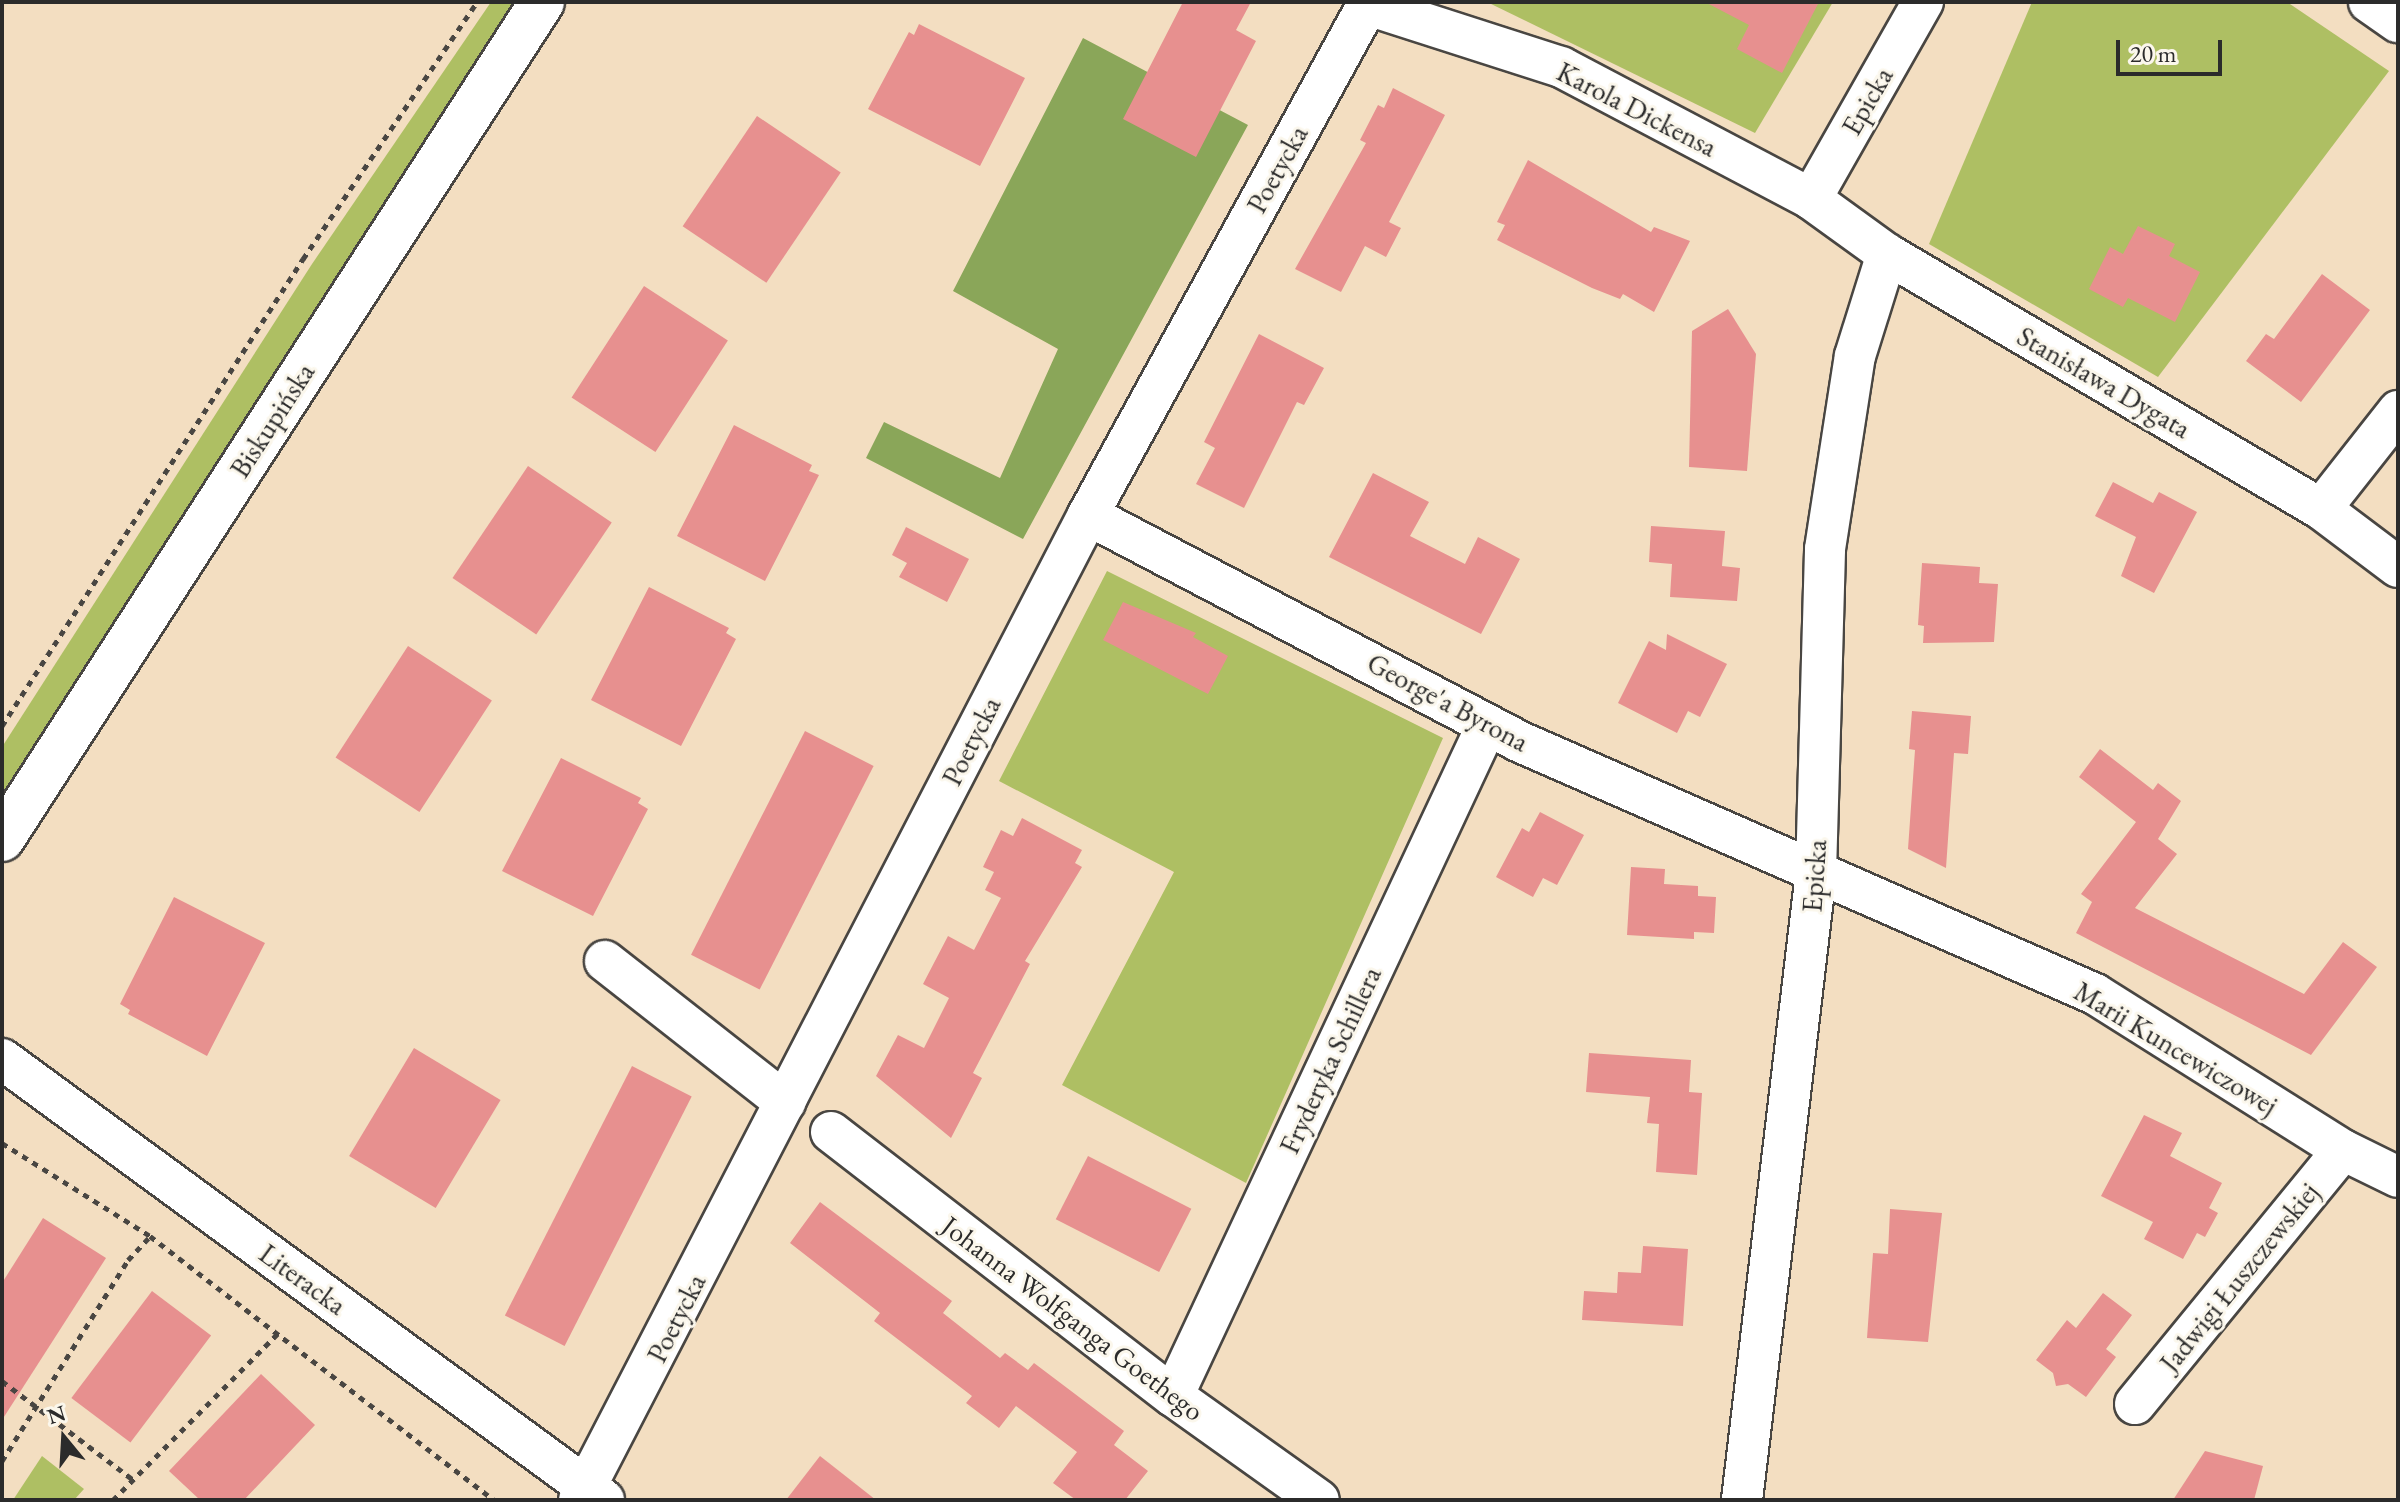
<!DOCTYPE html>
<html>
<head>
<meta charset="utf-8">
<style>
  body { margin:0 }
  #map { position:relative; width:2400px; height:1502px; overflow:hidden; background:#f3dec1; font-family:"EB Garamond",serif }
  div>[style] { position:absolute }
  .green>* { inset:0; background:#aebf63 }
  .forest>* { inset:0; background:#8aa659 }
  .building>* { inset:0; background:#e7908f; transform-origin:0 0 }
  .path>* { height:5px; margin-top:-2.5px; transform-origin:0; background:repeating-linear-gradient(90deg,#494642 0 6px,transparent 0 12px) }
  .roads { filter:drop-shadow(2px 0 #494642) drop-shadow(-2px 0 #494642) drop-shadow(0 2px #494642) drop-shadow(0 -2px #494642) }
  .minor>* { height:40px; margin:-20px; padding:0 20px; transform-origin:20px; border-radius:20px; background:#fff }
  .tertiary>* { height:44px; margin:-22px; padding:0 22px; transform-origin:22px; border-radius:22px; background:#fff }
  span { translate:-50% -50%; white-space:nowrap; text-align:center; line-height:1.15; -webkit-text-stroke:6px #fbf7ec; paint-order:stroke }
  .street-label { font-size:28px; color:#2b2b2b }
  .frame { position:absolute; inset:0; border:4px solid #2b2b2b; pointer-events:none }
  .north { position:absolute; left:24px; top:1398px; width:80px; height:80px; -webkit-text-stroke:6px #fbf7ec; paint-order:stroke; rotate:342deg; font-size:22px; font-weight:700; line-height:32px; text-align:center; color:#2b2b2b }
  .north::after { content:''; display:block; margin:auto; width:28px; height:36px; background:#2b2b2b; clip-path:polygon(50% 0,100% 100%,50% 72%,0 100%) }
  .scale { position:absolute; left:2116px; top:40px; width:106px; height:36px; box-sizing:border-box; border:4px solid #2b2b2b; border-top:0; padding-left:10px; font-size:24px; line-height:28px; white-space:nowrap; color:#2b2b2b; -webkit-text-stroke:6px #fbf7ec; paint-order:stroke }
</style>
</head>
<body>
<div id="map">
  <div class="green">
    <div style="clip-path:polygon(491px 2px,530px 2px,2px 810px,2px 747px,312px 264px)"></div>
    <div style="clip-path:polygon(1487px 2px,1833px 2px,1755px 133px)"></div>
    <div style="clip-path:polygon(2032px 2px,2287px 2px,2389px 71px,2158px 377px,1929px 244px)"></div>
    <div style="clip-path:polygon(1107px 571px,1443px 738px,1246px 1183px,1062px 1085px,1174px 872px,999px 781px)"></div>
    <div style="clip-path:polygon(42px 1456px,84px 1489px,74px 1500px,13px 1500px)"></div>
  </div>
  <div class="forest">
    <div style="clip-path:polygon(1083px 38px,1248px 125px,1023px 539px,866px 458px,884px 422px,1000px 478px,1058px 349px,953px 291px)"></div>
  </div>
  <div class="building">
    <div style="clip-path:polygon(1183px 2px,1251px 2px,1236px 30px,1256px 41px,1196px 157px,1123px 119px)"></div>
    <div style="clip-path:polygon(1705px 2px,1819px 2px,1782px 73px,1737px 49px,1749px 25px)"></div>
    <div style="clip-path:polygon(919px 24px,1025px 78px,980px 166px,868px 109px,909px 32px,914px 35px)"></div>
    <div style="clip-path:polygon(1393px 88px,1445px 115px,1389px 222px,1401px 228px,1386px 257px,1365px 246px,1341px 292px,1295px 269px,1366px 143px,1360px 140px,1378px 105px,1384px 108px)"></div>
    <div style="left:757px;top:116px;width:101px;height:133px;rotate:34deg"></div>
    <div style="clip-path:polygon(1528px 160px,1651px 232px,1654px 227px,1690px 241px,1654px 312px,1623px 294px,1620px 299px,1592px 288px,1497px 240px,1505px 225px,1497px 222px)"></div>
    <div style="clip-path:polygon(2138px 226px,2175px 244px,2169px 256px,2200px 272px,2175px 322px,2128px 298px,2123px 307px,2089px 289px,2110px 247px,2123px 254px)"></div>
    <div style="clip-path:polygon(2322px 274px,2370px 310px,2301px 402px,2246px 361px,2266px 334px,2274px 339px)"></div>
    <div style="left:644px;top:286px;width:100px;height:133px;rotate:33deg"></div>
    <div style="clip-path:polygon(1728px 309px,1756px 354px,1747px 471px,1689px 467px,1692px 331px)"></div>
    <div style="clip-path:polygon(1259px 334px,1324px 368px,1304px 405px,1297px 402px,1244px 508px,1196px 484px,1215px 448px,1204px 442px)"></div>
    <div style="clip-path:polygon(734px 425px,812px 465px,809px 471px,819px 475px,765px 581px,677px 536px)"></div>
    <div style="left:528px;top:466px;width:101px;height:135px;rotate:34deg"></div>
    <div style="clip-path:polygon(1373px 473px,1429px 502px,1410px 536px,1465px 564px,1478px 537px,1520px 559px,1481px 634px,1329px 557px)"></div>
    <div style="clip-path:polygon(2113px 482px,2153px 503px,2159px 492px,2197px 512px,2154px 593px,2121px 576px,2136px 537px,2095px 516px)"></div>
    <div style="clip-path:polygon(1651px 526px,1725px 531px,1722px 566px,1740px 568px,1737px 601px,1670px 597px,1672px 564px,1649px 562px)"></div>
    <div style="clip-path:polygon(906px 527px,969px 559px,947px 602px,899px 577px,907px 563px,892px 555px)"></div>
    <div style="clip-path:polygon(1922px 563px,1980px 567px,1979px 583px,1998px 584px,1994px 642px,1923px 643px,1924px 626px,1918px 625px)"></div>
    <div style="clip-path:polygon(649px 587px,729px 628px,726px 633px,736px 639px,681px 746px,591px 700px)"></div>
    <div style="clip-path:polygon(1123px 602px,1196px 633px,1193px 637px,1228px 656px,1208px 694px,1103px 640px)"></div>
    <div style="clip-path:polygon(1667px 634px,1727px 664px,1700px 717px,1688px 711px,1677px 733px,1618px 703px,1649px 641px,1666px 650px)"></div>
    <div style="left:408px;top:646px;width:100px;height:133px;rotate:33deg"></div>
    <div style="clip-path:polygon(1912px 711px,1971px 716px,1968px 754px,1954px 753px,1946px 868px,1908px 849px,1915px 750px,1909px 749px)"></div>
    <div style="left:805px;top:731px;width:77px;height:251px;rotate:27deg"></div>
    <div style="clip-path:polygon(2100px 749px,2153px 790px,2158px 783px,2181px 801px,2158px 839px,2177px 854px,2135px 908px,2304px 994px,2343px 942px,2377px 967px,2311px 1055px,2076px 933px,2092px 902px,2081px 894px,2136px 822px,2079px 777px)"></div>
    <div style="clip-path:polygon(561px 758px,641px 798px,638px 803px,648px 809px,593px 916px,502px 871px)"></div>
    <div style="clip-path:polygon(1540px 812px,1584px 835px,1557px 885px,1543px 878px,1533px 897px,1496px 877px,1522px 828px,1529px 832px)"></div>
    <div style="clip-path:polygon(1022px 818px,1082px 850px,1075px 863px,1082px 867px,1025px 961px,1030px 964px,973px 1073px,982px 1078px,951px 1138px,876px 1076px,898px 1035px,924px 1048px,949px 998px,923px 984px,948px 936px,974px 950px,1001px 898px,985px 890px,994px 872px,983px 867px,1001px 830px,1013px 836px)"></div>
    <div style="clip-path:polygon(1631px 867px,1665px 869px,1664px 884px,1698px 886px,1698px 896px,1716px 897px,1714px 933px,1694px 932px,1694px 939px,1627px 935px)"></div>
    <div style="clip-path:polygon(174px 897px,265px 943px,207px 1056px,128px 1014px,130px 1010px,120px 1004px)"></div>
    <div style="left:414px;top:1048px;width:101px;height:126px;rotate:31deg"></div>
    <div style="clip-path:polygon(1589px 1053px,1691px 1060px,1689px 1092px,1702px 1093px,1697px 1175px,1656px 1172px,1659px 1124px,1647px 1123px,1650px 1097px,1586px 1092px)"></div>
    <div style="left:632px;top:1066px;width:67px;height:280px;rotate:27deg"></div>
    <div style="clip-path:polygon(2144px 1115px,2182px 1133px,2170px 1156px,2222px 1183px,2209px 1208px,2218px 1213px,2205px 1237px,2197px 1233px,2183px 1259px,2144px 1239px,2153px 1222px,2101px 1196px)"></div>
    <div style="left:1088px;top:1156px;width:116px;height:71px;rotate:27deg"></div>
    <div style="clip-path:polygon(820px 1202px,952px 1301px,943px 1313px,1000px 1358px,1005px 1353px,1028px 1370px,1034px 1363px,1124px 1431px,1114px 1445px,1148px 1471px,1125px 1500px,1076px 1500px,1053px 1483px,1077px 1452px,1016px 1406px,999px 1428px,966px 1403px,972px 1396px,874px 1321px,880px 1313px,790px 1243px)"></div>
    <div style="clip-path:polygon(1890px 1209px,1942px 1213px,1928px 1342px,1867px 1338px,1873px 1253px,1888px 1254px)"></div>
    <div style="clip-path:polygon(43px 1218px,106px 1258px,2px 1420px,2px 1283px)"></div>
    <div style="clip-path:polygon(1643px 1246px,1688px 1249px,1683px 1326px,1582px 1320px,1584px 1291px,1617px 1293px,1618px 1272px,1641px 1273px)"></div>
    <div style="left:152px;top:1291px;width:74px;height:134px;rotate:37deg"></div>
    <div style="clip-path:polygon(2103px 1293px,2132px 1315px,2106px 1349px,2116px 1357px,2086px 1397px,2068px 1384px,2056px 1386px,2053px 1373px,2036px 1360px,2067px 1320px,2076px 1328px)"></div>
    <div style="clip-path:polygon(261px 1374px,315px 1425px,244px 1500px,200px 1500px,169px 1471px)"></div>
    <div style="clip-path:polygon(2205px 1451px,2263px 1466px,2254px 1500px,2173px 1500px)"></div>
    <div style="clip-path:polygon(820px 1456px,876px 1500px,786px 1500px)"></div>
  </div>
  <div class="path">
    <div style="left:2px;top:726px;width:556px;rotate:-57.2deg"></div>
    <div style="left:303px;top:259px;width:310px;rotate:-55.9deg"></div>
    <div style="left:2px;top:1143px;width:175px;rotate:32.1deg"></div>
    <div style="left:150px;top:1236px;width:434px;rotate:37.5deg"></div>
    <div style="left:2px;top:1381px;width:163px;rotate:37deg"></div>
    <div style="left:2px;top:1461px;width:237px;rotate:-57.9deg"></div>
    <div style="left:128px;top:1260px;width:33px;rotate:-47deg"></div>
    <div style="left:113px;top:1500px;width:236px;rotate:-45.3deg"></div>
  </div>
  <div class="roads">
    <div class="minor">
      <div style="left:2369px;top:2px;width:35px;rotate:35deg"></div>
      <div style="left:1368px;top:5px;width:203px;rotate:17.8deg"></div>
      <div style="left:1561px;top:67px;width:283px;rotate:27.8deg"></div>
      <div style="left:1811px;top:199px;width:94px;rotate:35.9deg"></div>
      <div style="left:1887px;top:254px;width:503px;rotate:30.44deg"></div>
      <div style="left:2321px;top:509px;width:96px;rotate:37deg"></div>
      <div style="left:1811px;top:199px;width:227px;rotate:-60.4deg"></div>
      <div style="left:2321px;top:509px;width:125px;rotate:-51.8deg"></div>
      <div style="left:1088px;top:515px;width:486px;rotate:27.7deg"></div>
      <div style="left:1518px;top:741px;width:630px;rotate:23.68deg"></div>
      <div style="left:2095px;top:994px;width:293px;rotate:32.2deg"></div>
      <div style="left:2343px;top:1150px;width:61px;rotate:26.1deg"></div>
      <div style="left:605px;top:961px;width:229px;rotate:38.1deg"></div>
      <div style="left:2px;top:1059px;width:746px;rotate:36.22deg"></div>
      <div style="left:831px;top:1132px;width:432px;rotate:37.7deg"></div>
      <div style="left:1173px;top:1396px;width:179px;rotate:35.5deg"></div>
      <div style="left:1173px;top:1396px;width:741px;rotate:-64.92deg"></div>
      <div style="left:2135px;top:1404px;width:328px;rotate:-50.7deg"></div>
      <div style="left:579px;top:1500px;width:1109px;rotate:-62.67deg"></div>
      <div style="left:1088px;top:515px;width:585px;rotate:-61.29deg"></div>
      <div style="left:1742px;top:1500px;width:631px;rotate:-83.27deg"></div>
      <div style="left:1816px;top:873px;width:324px;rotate:-88.4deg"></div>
      <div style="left:1825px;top:549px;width:195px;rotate:-81.2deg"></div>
      <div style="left:1855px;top:356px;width:107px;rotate:-72.6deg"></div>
    </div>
    <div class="tertiary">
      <div style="left:2px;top:839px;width:996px;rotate:-57.17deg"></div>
    </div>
  </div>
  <div class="street-label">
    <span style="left:1867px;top:101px;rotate:-60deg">Epicka</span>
    <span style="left:1637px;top:109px;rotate:27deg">Karola Dickensa</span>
    <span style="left:1277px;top:169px;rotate:-61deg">Poetycka</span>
    <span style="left:2104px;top:382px;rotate:30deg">Stanisława Dygata</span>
    <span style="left:272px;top:420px;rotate:-57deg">Biskupińska</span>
    <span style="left:1448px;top:702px;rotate:28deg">George'a Byrona</span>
    <span style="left:971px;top:741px;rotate:-63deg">Poetycka</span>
    <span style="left:1814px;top:876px;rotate:-86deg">Epicka</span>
    <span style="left:2176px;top:1048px;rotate:31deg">Marii Kuncewiczowej</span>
    <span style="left:1330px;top:1060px;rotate:-65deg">Fryderyka Schillera</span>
    <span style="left:2239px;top:1277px;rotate:-51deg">Jadwigi Łuszczewskiej</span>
    <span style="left:303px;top:1279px;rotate:36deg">Literacka</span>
    <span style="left:676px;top:1318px;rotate:-63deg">Poetycka</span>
    <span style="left:1073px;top:1318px;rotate:37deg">Johanna Wolfganga Goethego</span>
  </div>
  <div class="frame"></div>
  <div class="north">N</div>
  <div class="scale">20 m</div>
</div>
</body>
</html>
